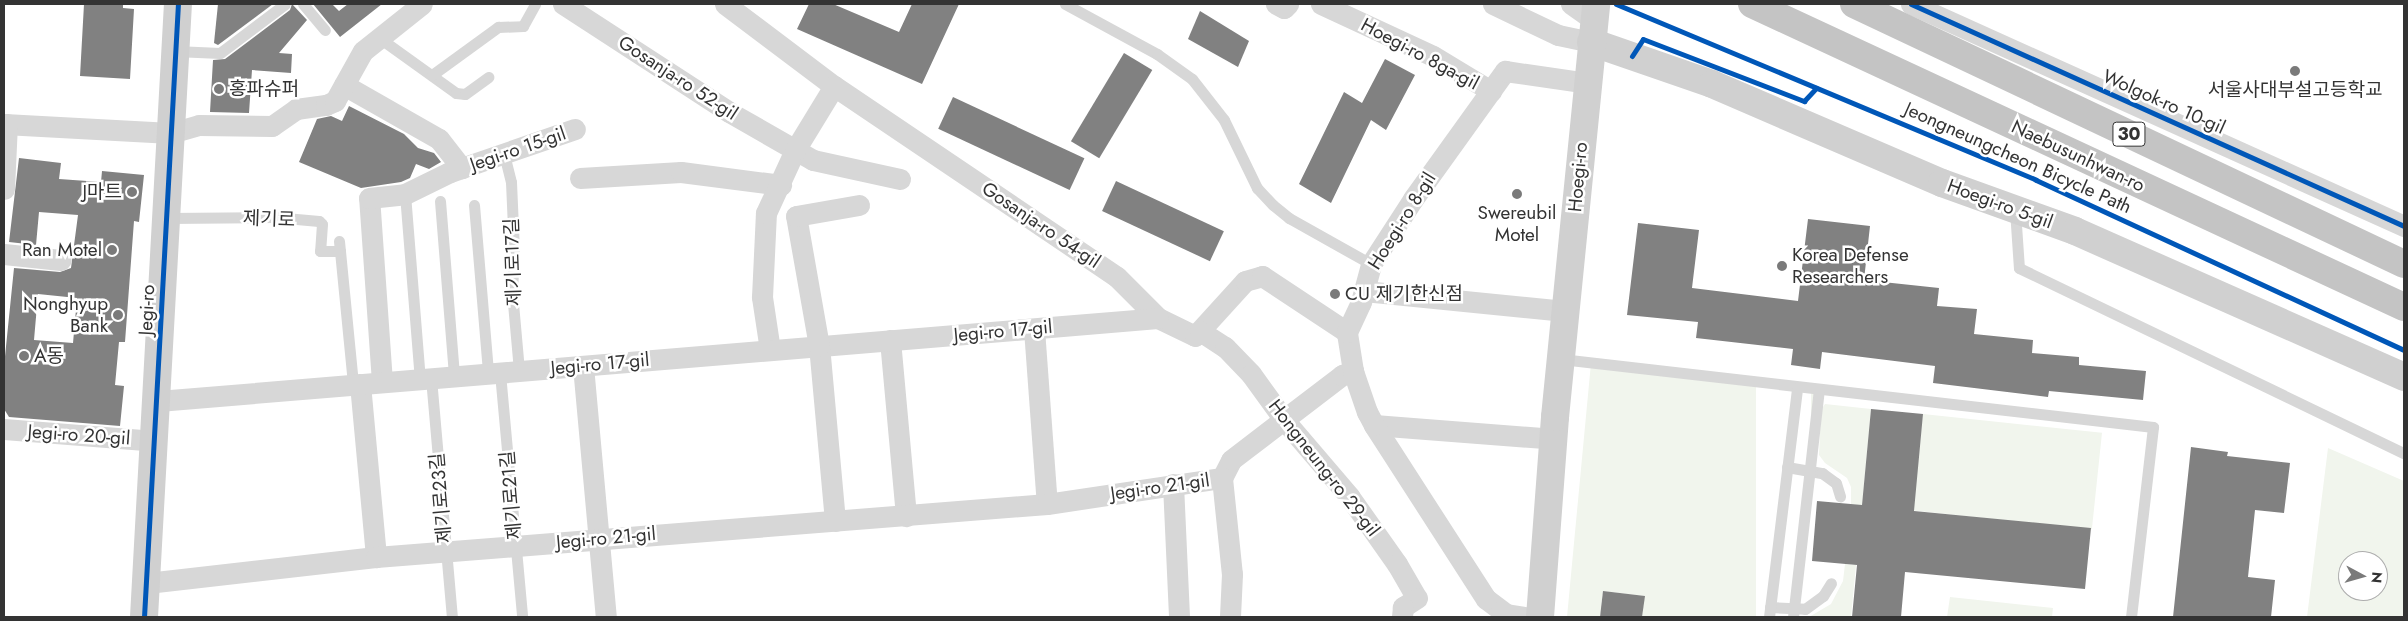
<!DOCTYPE html>
<html>
<head>
<meta charset="utf-8">
<style>
  body { margin:0 }
  #map { position:relative; width:2408px; height:621px; overflow:hidden; background:#fff; font-family:Jost,"Noto Sans KR",sans-serif }
  div>[style] { position:absolute }
  .green>* { inset:0; background:#f1f5ed; transform-origin:0 0 }
  .pier>* { inset:0; background:#fff; transform-origin:0 0 }
  .building>* { inset:0; background:#818181; transform-origin:0 0 }
  .lane>* { height:11px; margin:-5.5px; padding:0 5.5px; transform-origin:5.5px; border-radius:5.5px; background:#d7d7d7 }
  .street>* { height:21px; margin:-10.5px; padding:0 10.5px; transform-origin:10.5px; border-radius:10.5px; background:#d7d7d7 }
  .secondary>* { height:28px; margin:-14px; padding:0 14px; transform-origin:14px; border-radius:14px; background:#d0d0d0 }
  .highway>* { height:28px; margin:-14px; padding:0 14px; transform-origin:14px; border-radius:14px; background:#c4c4c4 }
  .cycleway>* { height:5px; margin:-2.5px; padding:0 2.5px; transform-origin:2.5px; border-radius:2.5px; background:#0057b8 }
  .dots>* { width:14px; height:14px; translate:-50% -50%; box-sizing:border-box; border:2px solid #fff; border-radius:50% }
  span { translate:-50% -50%; white-space:nowrap; text-align:center; line-height:1.15; -webkit-text-stroke:5px #fff; paint-order:stroke }
  .shield-label span { padding:1px 4px; background:#fff; border:1px solid; border-radius:4px; -webkit-text-stroke-width:0 }
  .shield-label { font-size:18px; color:#333; font-weight:700 }
  .street-label { font-size:19px; color:#333 }
  .poi-label { font-size:19px; color:#333 }
  .left { translate:0 -50%; text-align:left }
  .right { translate:-100% -50%; text-align:right }
  .frame { position:absolute; inset:0; border:5px solid #333; pointer-events:none }
  .north { position:absolute; left:2338px; top:551px; width:50px; height:50px; box-sizing:border-box; background:#fff; border:1px solid #adadad; border-radius:50%; rotate:96deg; font-size:14px; font-weight:700; line-height:20px; text-align:center; color:#333 }
  .north::after { content:''; display:block; margin:auto; width:18px; height:22px; background:#7a7a7a; clip-path:polygon(50% 0,100% 100%,50% 72%,0 100%) }
</style>
</head>
<body>
<div id="map">
  <div class="green">
    <div style="clip-path:polygon(1591px 363px,1819px 390px,1793px 617px,1642px 617px,1644px 596px,1603px 591px,1600px 617px,1567px 617px)"></div>
    <div style="clip-path:polygon(1825px 404px,1871px 409px,1862px 506px,1851px 504px,1851px 487px,1847px 478px,1825px 463px,1819px 455px,1821px 410px)"></div>
    <div style="left:1923px;top:414px;width:180px;height:97px;rotate:6deg"></div>
    <div style="clip-path:polygon(evenodd,2328px 448px,2404px 481px,2404px 617px,2307px 617px,2328px 448px,2348px 561px,2378px 561px,2378px 591px,2348px 591px,2348px 561px)"></div>
    <div style="clip-path:polygon(1845px 564px,1856px 565px,1851px 617px,1809px 617px,1831px 604px,1843px 581px)"></div>
    <div style="clip-path:polygon(1950px 597px,2053px 608px,2052px 617px,1947px 617px)"></div>
  </div>
  <div class="pier">
    <div style="left:1756px;top:4px;width:55px;height:712px"></div>
  </div>
  <div class="building">
    <div style="clip-path:polygon(84px 4px,123px 4px,123px 8px,134px 9px,130px 79px,80px 76px)"></div>
    <div style="clip-path:polygon(218px 4px,273px 4px,218px 45px,214px 43px)"></div>
    <div style="clip-path:polygon(292px 4px,307px 20px,279px 53px,292px 54px,291px 73px,252px 70px,249px 113px,210px 112px,213px 60px,225px 59px,290px 10px)"></div>
    <div style="clip-path:polygon(313px 4px,332px 4px,339px 11px,348px 4px,382px 4px,340px 37px)"></div>
    <div style="clip-path:polygon(809px 4px,833px 4px,899px 32px,912px 4px,959px 4px,922px 84px,797px 29px)"></div>
    <div style="clip-path:polygon(1200px 11px,1249px 41px,1238px 67px,1188px 39px)"></div>
    <div style="left:1124px;top:53px;width:33px;height:103px;rotate:31deg"></div>
    <div style="clip-path:polygon(1385px 59px,1415px 75px,1386px 130px,1371px 120px,1331px 203px,1299px 184px,1344px 92px,1362px 103px)"></div>
    <div style="left:953px;top:97px;width:145px;height:35px;rotate:25deg"></div>
    <div style="clip-path:polygon(349px 106px,404px 134px,418px 148px,434px 153px,441px 162px,429px 169px,416px 164px,410px 178px,401px 182px,361px 188px,299px 162px,317px 119px,331px 116px,342px 121px)"></div>
    <div style="clip-path:polygon(evenodd,19px 158px,61px 163px,59px 179px,101px 182px,102px 171px,144px 175px,139px 222px,134px 221px,125px 342px,119px 342px,115px 385px,124px 386px,120px 426px,9px 417px,4px 409px,4px 366px,14px 268px,60px 272px,71px 268px,78px 215px,39px 212px,36px 245px,9px 242px,19px 158px,38px 294px,77px 298px,73px 343px,34px 340px,38px 294px)"></div>
    <div style="left:1116px;top:181px;width:119px;height:33px;rotate:25deg"></div>
    <div style="clip-path:polygon(1808px 219px,1870px 226px,1864px 280px,1939px 288px,1937px 306px,1977px 309px,1974px 334px,2033px 340px,2032px 353px,2079px 357px,2079px 365px,2146px 371px,2143px 400px,2049px 391px,2048px 397px,1933px 383px,1935px 366px,1822px 352px,1820px 369px,1791px 365px,1793px 349px,1696px 338px,1698px 322px,1627px 315px,1638px 223px,1699px 230px,1692px 288px,1798px 301px)"></div>
    <div style="clip-path:polygon(1871px 409px,1923px 414px,1914px 511px,2091px 528px,2085px 589px,1905px 572px,1901px 617px,1852px 617px,1857px 565px,1812px 561px,1817px 501px,1862px 505px)"></div>
    <div style="clip-path:polygon(2191px 447px,2228px 452px,2227px 456px,2290px 463px,2284px 513px,2255px 510px,2248px 577px,2275px 580px,2271px 617px,2173px 617px)"></div>
    <div style="clip-path:polygon(1603px 591px,1645px 596px,1642px 617px,1600px 617px)"></div>
  </div>
  <div class="lane">
    <div style="left:303px;top:4px;width:34px;rotate:50deg"></div>
    <div style="left:1065px;top:4px;width:105px;rotate:28.5deg"></div>
    <div style="left:1157px;top:54px;width:43px;rotate:35.5deg"></div>
    <div style="left:1192px;top:79px;width:52px;rotate:52deg"></div>
    <div style="left:1224px;top:120px;width:76px;rotate:64.1deg"></div>
    <div style="left:1257px;top:188px;width:23px;rotate:47deg"></div>
    <div style="left:1273px;top:205px;width:21px;rotate:39deg"></div>
    <div style="left:1289px;top:218px;width:94px;rotate:29.3deg"></div>
    <div style="left:378px;top:37px;width:96px;rotate:35.7deg"></div>
    <div style="left:456px;top:93px;width:9px;rotate:6deg"></div>
    <div style="left:465px;top:94px;width:29px;rotate:-36deg"></div>
    <div style="left:175px;top:51px;width:45px;rotate:2.5deg"></div>
    <div style="left:220px;top:53px;width:81px;rotate:-37deg"></div>
    <div style="left:432px;top:75px;width:82px;rotate:-36deg"></div>
    <div style="left:498px;top:27px;width:25px;rotate:-2deg"></div>
    <div style="left:523px;top:26px;width:25px;rotate:-61deg"></div>
    <div style="left:504px;top:154px;width:29px;rotate:76deg"></div>
    <div style="left:511px;top:182px;width:70px;rotate:87.5deg"></div>
    <div style="left:514px;top:252px;width:40px;rotate:92.9deg"></div>
    <div style="left:512px;top:292px;width:79px;rotate:84.9deg"></div>
    <div style="left:405px;top:194px;width:186px;rotate:85.4deg"></div>
    <div style="left:440px;top:201px;width:176px;rotate:85.4deg"></div>
    <div style="left:474px;top:205px;width:169px;rotate:85.2deg"></div>
    <div style="left:2015px;top:210px;width:58px;rotate:86.1deg"></div>
    <div style="left:2019px;top:268px;width:427px;rotate:25.7deg"></div>
    <div style="left:167px;top:218px;width:107px;rotate:-0.5deg"></div>
    <div style="left:274px;top:217px;width:45px;rotate:5.1deg"></div>
    <div style="left:319px;top:221px;width:4px;rotate:45deg"></div>
    <div style="left:322px;top:224px;width:27px;rotate:94deg"></div>
    <div style="left:320px;top:251px;width:20px"></div>
    <div style="left:339px;top:241px;width:144px;rotate:84.4deg"></div>
    <div style="left:1561px;top:359px;width:596px;rotate:6.55deg"></div>
    <div style="left:2153px;top:427px;width:191px;rotate:96.6deg"></div>
    <div style="left:500px;top:373px;width:245px;rotate:84.8deg"></div>
    <div style="left:431px;top:378px;width:240px;rotate:85deg"></div>
    <div style="left:1787px;top:467px;width:36px;rotate:10deg"></div>
    <div style="left:1822px;top:473px;width:17px;rotate:36deg"></div>
    <div style="left:1836px;top:483px;width:14px;rotate:73deg"></div>
    <div style="left:1770px;top:607px;width:35px;rotate:3deg"></div>
    <div style="left:1805px;top:609px;width:22px;rotate:-36deg"></div>
    <div style="left:1823px;top:596px;width:15px;rotate:-58deg"></div>
    <div style="left:1769px;top:617px;width:231px;rotate:-83deg"></div>
    <div style="left:1793px;top:617px;width:228px;rotate:-83.5deg"></div>
  </div>
  <div class="street">
    <div style="left:563px;top:4px;width:198px;rotate:33deg"></div>
    <div style="left:729px;top:112px;width:97px;rotate:29.7deg"></div>
    <div style="left:813px;top:160px;width:89px;rotate:12.3deg"></div>
    <div style="left:725px;top:4px;width:136px;rotate:37deg"></div>
    <div style="left:834px;top:86px;width:341px;rotate:34deg"></div>
    <div style="left:1117px;top:277px;width:58px;rotate:45deg"></div>
    <div style="left:1158px;top:318px;width:41px;rotate:25.9deg"></div>
    <div style="left:1195px;top:336px;width:74px;rotate:-47.7deg"></div>
    <div style="left:1245px;top:281px;width:18px;rotate:-16deg"></div>
    <div style="left:1262px;top:276px;width:102px;rotate:33.4deg"></div>
    <div style="left:1276px;top:4px;width:9px;rotate:27deg"></div>
    <div style="left:1284px;top:8px;width:6px;rotate:-45deg"></div>
    <div style="left:1321px;top:4px;width:123px;rotate:24.9deg"></div>
    <div style="left:1433px;top:56px;width:68px;rotate:31.1deg"></div>
    <div style="left:1493px;top:4px;width:72px;rotate:25.5deg"></div>
    <div style="left:1558px;top:35px;width:34px;rotate:12deg"></div>
    <div style="left:1571px;top:4px;width:28px;rotate:35deg"></div>
    <div style="left:1911px;top:4px;width:541px;rotate:24.24deg"></div>
    <div style="left:344px;top:85px;width:109px;rotate:29.6deg"></div>
    <div style="left:439px;top:139px;width:37px;rotate:52deg"></div>
    <div style="left:4px;top:124px;width:167px;rotate:3.1deg"></div>
    <div style="left:171px;top:133px;width:29px;rotate:-16deg"></div>
    <div style="left:199px;top:125px;width:73px;rotate:0.8deg"></div>
    <div style="left:272px;top:126px;width:29px;rotate:-35deg"></div>
    <div style="left:296px;top:109px;width:30px;rotate:-8deg"></div>
    <div style="left:326px;top:105px;width:10px;rotate:-24deg"></div>
    <div style="left:335px;top:101px;width:57px;rotate:-60.8deg"></div>
    <div style="left:363px;top:51px;width:75px;rotate:-38.5deg"></div>
    <div style="left:580px;top:178px;width:101px;rotate:-3.4deg"></div>
    <div style="left:681px;top:172px;width:101px;rotate:7.4deg"></div>
    <div style="left:4px;top:189px;width:65px;rotate:-87.4deg"></div>
    <div style="left:4px;top:254px;width:57px;rotate:6deg"></div>
    <div style="left:1364px;top:291px;width:202px;rotate:5.7deg"></div>
    <div style="left:1034px;top:329px;width:175px;rotate:85.8deg"></div>
    <div style="left:1200px;top:331px;width:30px;rotate:33deg"></div>
    <div style="left:1225px;top:347px;width:37px;rotate:46deg"></div>
    <div style="left:1251px;top:374px;width:58px;rotate:54.1deg"></div>
    <div style="left:1285px;top:421px;width:99px;rotate:49.5deg"></div>
    <div style="left:1349px;top:496px;width:83px;rotate:54.8deg"></div>
    <div style="left:1397px;top:564px;width:39px;rotate:60deg"></div>
    <div style="left:1417px;top:598px;width:17px;rotate:147deg"></div>
    <div style="left:1403px;top:607px;width:10px;rotate:96deg"></div>
    <div style="left:890px;top:340px;width:177px;rotate:84.8deg"></div>
    <div style="left:770px;top:350px;width:54px;rotate:-98.6deg"></div>
    <div style="left:762px;top:297px;width:84px;rotate:-87.3deg"></div>
    <div style="left:766px;top:213px;width:69px;rotate:-65.3deg"></div>
    <div style="left:795px;top:150px;width:75px;rotate:-58.6deg"></div>
    <div style="left:583px;top:366px;width:252px;rotate:84.8deg"></div>
    <div style="left:382px;top:382px;width:184px;rotate:-94deg"></div>
    <div style="left:369px;top:198px;width:36px;rotate:-6deg"></div>
    <div style="left:405px;top:194px;width:50px;rotate:-26.1deg"></div>
    <div style="left:450px;top:172px;width:132px;rotate:-19deg"></div>
    <div style="left:360px;top:384px;width:174px;rotate:84.7deg"></div>
    <div style="left:158px;top:401px;width:1003px;rotate:-4.74deg"></div>
    <div style="left:1374px;top:425px;width:181px;rotate:4.4deg"></div>
    <div style="left:4px;top:429px;width:151px;rotate:4.5deg"></div>
    <div style="left:1222px;top:478px;width:20px;rotate:-63deg"></div>
    <div style="left:1231px;top:460px;width:140px;rotate:-37.4deg"></div>
    <div style="left:1342px;top:375px;width:12px;rotate:-20deg"></div>
    <div style="left:1222px;top:478px;width:97px;rotate:84.1deg"></div>
    <div style="left:1232px;top:574px;width:43px;rotate:92.7deg"></div>
    <div style="left:1173px;top:484px;width:133px;rotate:87.4deg"></div>
    <div style="left:835px;top:521px;width:176px;rotate:-95.2deg"></div>
    <div style="left:819px;top:346px;width:132px;rotate:-100deg"></div>
    <div style="left:796px;top:216px;width:64px;rotate:-9.9deg"></div>
    <div style="left:147px;top:583px;width:230px;rotate:-6.5deg"></div>
    <div style="left:376px;top:557px;width:673px;rotate:-4.52deg"></div>
    <div style="left:1047px;top:504px;width:177px;rotate:-8.5deg"></div>
    <div style="left:1525px;top:617px;width:19px;rotate:-171deg"></div>
    <div style="left:1506px;top:614px;width:25px;rotate:-143deg"></div>
    <div style="left:1486px;top:599px;width:207px;rotate:-122.8deg"></div>
    <div style="left:1374px;top:425px;width:15px;rotate:-118deg"></div>
    <div style="left:1367px;top:412px;width:43px;rotate:-108.9deg"></div>
    <div style="left:1353px;top:371px;width:39px;rotate:-99deg"></div>
    <div style="left:1347px;top:332px;width:33px;rotate:-65deg"></div>
    <div style="left:1361px;top:302px;width:39px;rotate:-75deg"></div>
    <div style="left:1371px;top:264px;width:77px;rotate:-57.1deg"></div>
    <div style="left:1413px;top:199px;width:158px;rotate:-54.3deg"></div>
    <div style="left:1505px;top:71px;width:83px;rotate:8.3deg"></div>
  </div>
  <div class="secondary">
    <div style="left:1591px;top:42px;width:128px;rotate:19.1deg"></div>
    <div style="left:1712px;top:84px;width:250px;rotate:23.3deg"></div>
    <div style="left:1942px;top:183px;width:141px;rotate:19.8deg"></div>
    <div style="left:2075px;top:231px;width:360px;rotate:23.9deg"></div>
    <div style="left:144px;top:617px;width:614px;rotate:-86.83deg"></div>
    <div style="left:1540px;top:617px;width:201px;rotate:-85.7deg"></div>
    <div style="left:1555px;top:417px;width:415px;rotate:-84.3deg"></div>
  </div>
  <div class="highway">
    <div style="left:1752px;top:4px;width:719px;rotate:24.93deg"></div>
    <div style="left:1854px;top:4px;width:608px;rotate:25.3deg"></div>
  </div>
  <div class="cycleway">
    <div style="left:1616px;top:4px;width:455px;rotate:22.7deg"></div>
    <div style="left:2036px;top:180px;width:405px;rotate:24.8deg"></div>
    <div style="left:1911px;top:4px;width:541px;rotate:24.24deg"></div>
    <div style="left:1632px;top:56px;width:20px;rotate:-57deg"></div>
    <div style="left:1643px;top:39px;width:173px;rotate:21.1deg"></div>
    <div style="left:1804px;top:101px;width:18px;rotate:-47deg"></div>
    <div style="left:144px;top:617px;width:614px;rotate:-86.83deg"></div>
  </div>
  <div class="dots">
    <div style="left:2295px;top:71px;background:#7a7a7a"></div>
    <div style="left:219px;top:89px;background:#7a7a7a"></div>
    <div style="left:132px;top:192px;background:#7a7a7a"></div>
    <div style="left:1517px;top:194px;background:#7a7a7a"></div>
    <div style="left:112px;top:250px;background:#7a7a7a"></div>
    <div style="left:1782px;top:266px;background:#7a7a7a"></div>
    <div style="left:1335px;top:294px;background:#7a7a7a"></div>
    <div style="left:118px;top:315px;background:#7a7a7a"></div>
    <div style="left:24px;top:356px;background:#7a7a7a"></div>
  </div>
  <div class="shield-label">
    <span style="left:2129px;top:134px">30</span>
  </div>
  <div class="street-label">
    <span style="left:1420px;top:54px;rotate:28deg">Hoegi-ro 8ga-gil</span>
    <span style="left:678px;top:78px;rotate:33deg">Gosanja-ro 52-gil</span>
    <span style="left:2164px;top:102px;rotate:24deg">Wolgok-ro 10-gil</span>
    <span style="left:518px;top:149px;rotate:-19deg">Jegi-ro 15-gil</span>
    <span style="left:2078px;top:156px;rotate:25deg">Naebusunhwan-ro</span>
    <span style="left:2018px;top:158px;rotate:24deg">Jeongneungcheon Bicycle Path</span>
    <span style="left:1578px;top:177px;rotate:-85deg">Hoegi-ro</span>
    <span style="left:2000px;top:204px;rotate:20deg">Hoegi-ro 5-gil</span>
    <span style="left:269px;top:219px;rotate:2deg">제기로</span>
    <span style="left:1402px;top:221px;rotate:-58deg">Hoegi-ro 8-gil</span>
    <span style="left:1041px;top:225px;rotate:34deg">Gosanja-ro 54-gil</span>
    <span style="left:513px;top:262px;rotate:-92deg">제기로17길</span>
    <span style="left:147px;top:310px;rotate:-87deg">Jegi-ro</span>
    <span style="left:1003px;top:331px;rotate:-5deg">Jegi-ro 17-gil</span>
    <span style="left:600px;top:364px;rotate:-5deg">Jegi-ro 17-gil</span>
    <span style="left:79px;top:435px;rotate:4deg">Jegi-ro 20-gil</span>
    <span style="left:1324px;top:468px;rotate:52deg">Hongneung-ro 29-gil</span>
    <span style="left:1160px;top:487px;rotate:-8deg">Jegi-ro 21-gil</span>
    <span style="left:511px;top:495px;rotate:-95deg">제기로21길</span>
    <span style="left:441px;top:498px;rotate:-95deg">제기로23길</span>
    <span style="left:606px;top:538px;rotate:-5deg">Jegi-ro 21-gil</span>
  </div>
  <div class="poi-label">
    <span class="left" style="left:229px;top:89px">홍파슈퍼</span>
    <span style="left:2295px;top:90px">서울사대부설고등학교</span>
    <span class="right" style="left:122px;top:192px">J마트</span>
    <span style="left:1517px;top:224px">Swereubil<br>Motel</span>
    <span class="right" style="left:102px;top:250px">Ran Motel</span>
    <span class="left" style="left:1792px;top:266px">Korea Defense<br>Researchers</span>
    <span class="left" style="left:1345px;top:294px">CU 제기한신점</span>
    <span class="right" style="left:108px;top:315px">Nonghyup<br>Bank</span>
    <span class="left" style="left:34px;top:356px">A동</span>
  </div>
  <div class="frame"></div>
  <div class="north">N</div>
</div>
</body>
</html>
